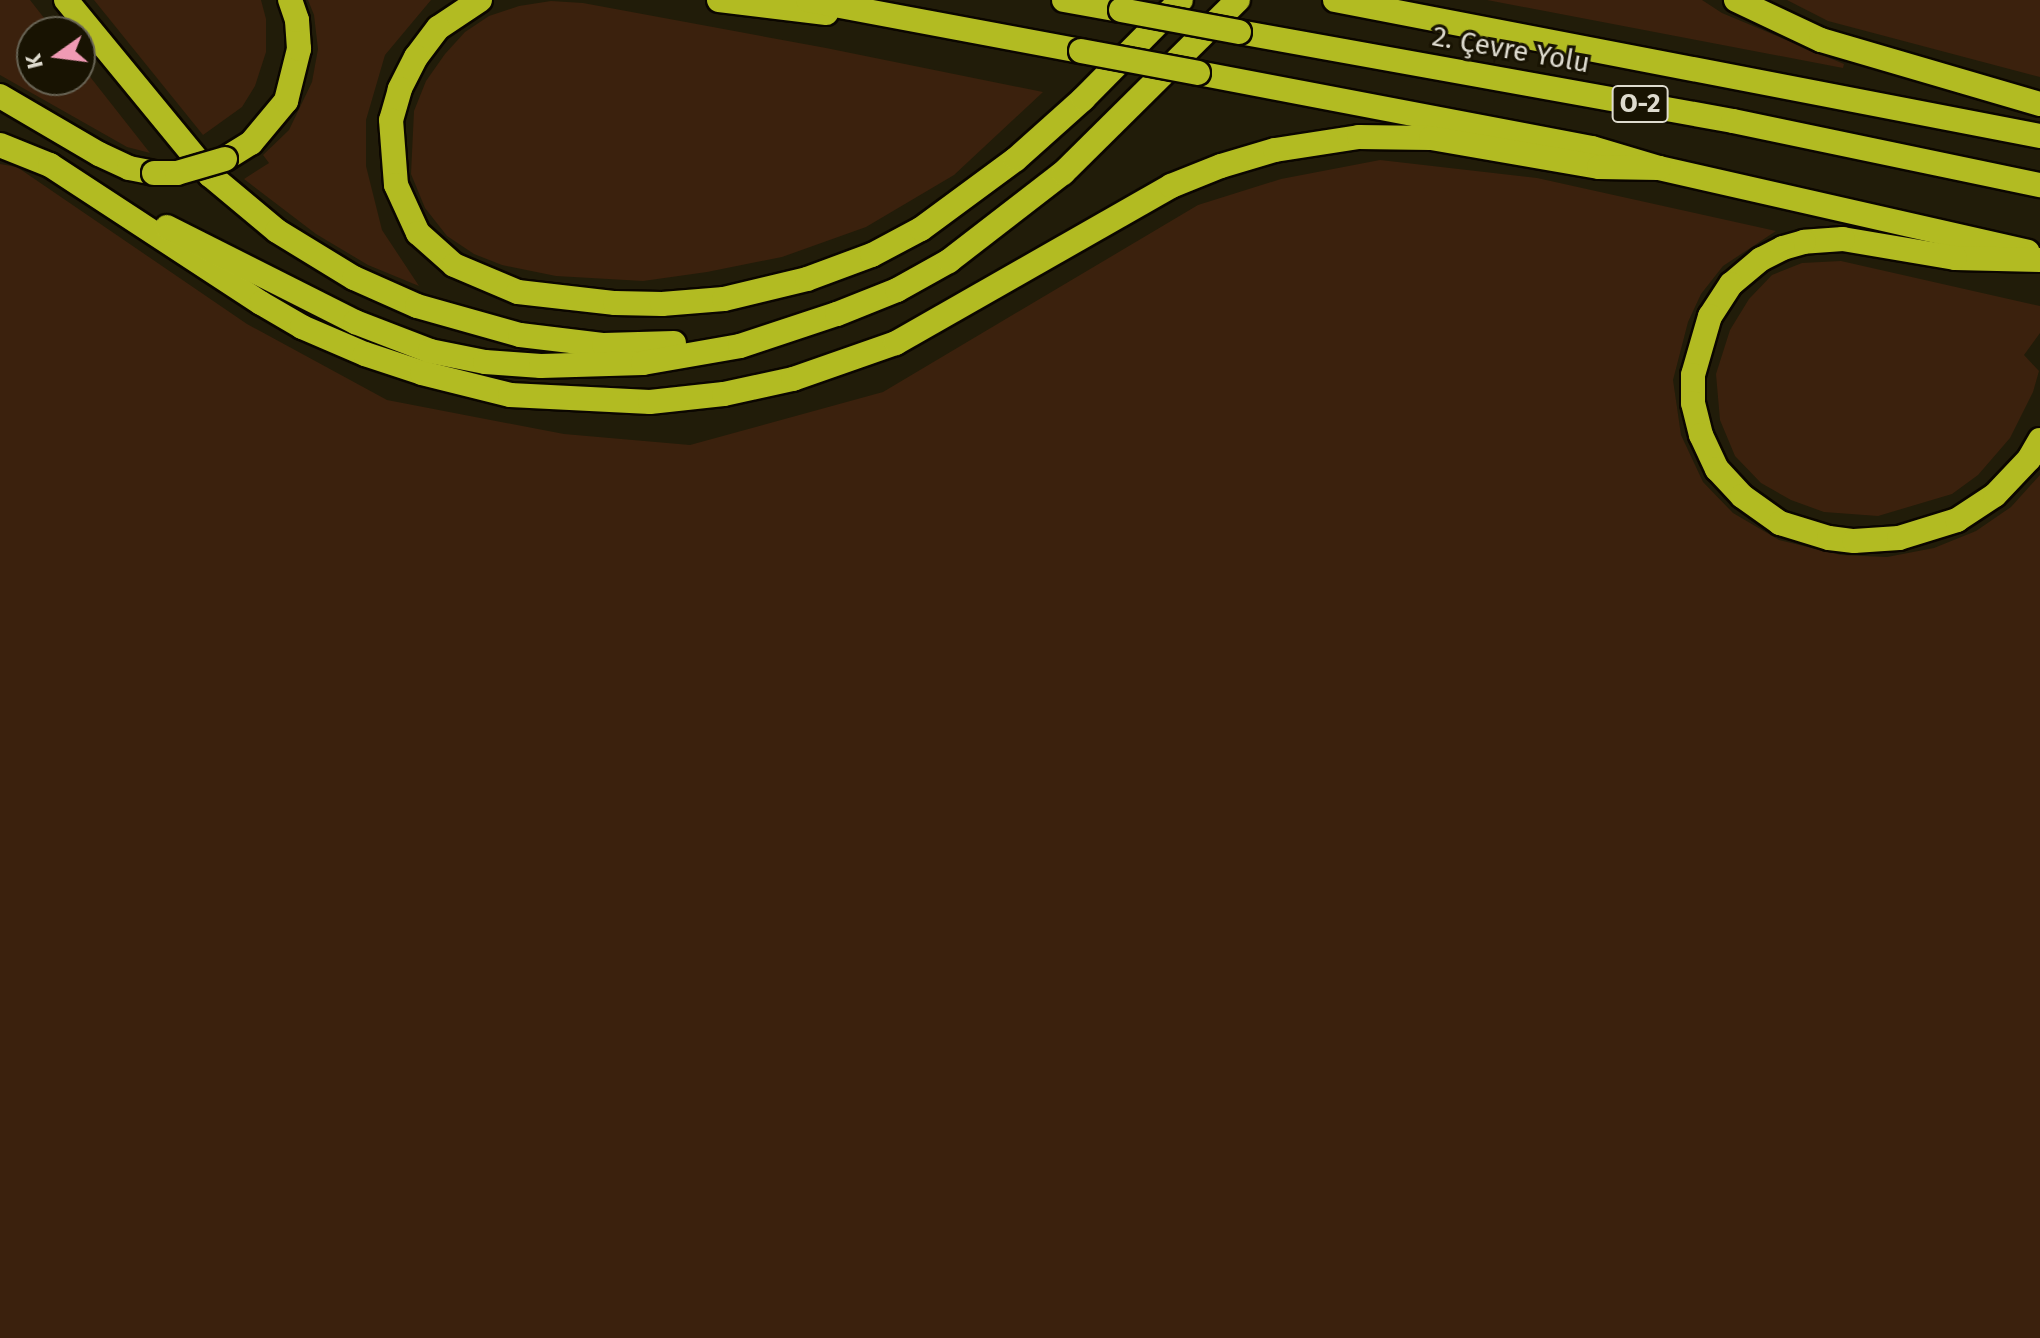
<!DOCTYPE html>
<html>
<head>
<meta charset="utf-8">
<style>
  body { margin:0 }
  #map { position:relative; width:2040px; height:1338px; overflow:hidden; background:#211c09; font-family:"Fira Sans",sans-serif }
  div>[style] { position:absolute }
  .green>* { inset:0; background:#3b210d }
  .roads { filter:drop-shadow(2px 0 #0b0600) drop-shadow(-2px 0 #0b0600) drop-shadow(0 2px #0b0600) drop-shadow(0 -2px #0b0600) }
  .motorway>* { height:24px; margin:-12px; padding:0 12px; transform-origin:12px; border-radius:12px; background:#b2bb22 }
  .bridges { filter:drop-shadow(2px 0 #0b0600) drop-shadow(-2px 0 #0b0600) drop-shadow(0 2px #0b0600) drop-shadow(0 -2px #0b0600) }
  .motorway-bridge>* { height:24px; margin:-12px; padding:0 12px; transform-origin:12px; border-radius:12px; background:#b2bb22 }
  span { translate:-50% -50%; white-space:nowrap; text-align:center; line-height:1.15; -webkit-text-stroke:6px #181302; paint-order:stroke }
  .shield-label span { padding:2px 6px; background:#181302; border:2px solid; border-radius:6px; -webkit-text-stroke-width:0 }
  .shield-label { font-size:26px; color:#dedbcf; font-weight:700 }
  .street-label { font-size:28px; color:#dedbcf }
  .north { position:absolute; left:16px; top:16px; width:80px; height:80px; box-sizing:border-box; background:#181302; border:2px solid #676354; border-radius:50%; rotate:256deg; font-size:22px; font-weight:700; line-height:32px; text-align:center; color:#dedbcf }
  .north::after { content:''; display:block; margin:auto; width:28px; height:36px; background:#f09ab4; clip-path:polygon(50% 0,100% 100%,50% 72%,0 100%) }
</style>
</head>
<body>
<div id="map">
  <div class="green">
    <div style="clip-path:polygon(0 0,30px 0,55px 32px,32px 32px,32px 80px,80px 80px,80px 64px,150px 153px,127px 147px,0 75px)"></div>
    <div style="clip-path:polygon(94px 0,261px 0,266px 19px,266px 52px,255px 86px,242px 107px,203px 135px)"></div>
    <div style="clip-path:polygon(308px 0,431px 0,385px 55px,366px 120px,366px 166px,382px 230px,419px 286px,368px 265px,316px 234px,244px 179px,269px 163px,263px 155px,289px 130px,312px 82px,318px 49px,314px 15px)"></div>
    <div style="clip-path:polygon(1487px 0,1702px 0,1722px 13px,1844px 64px,1843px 68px)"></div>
    <div style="clip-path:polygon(1787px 0,2040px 0,2040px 77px,1828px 21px)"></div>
    <div style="clip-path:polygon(551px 1px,583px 3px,826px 48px,1043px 92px,954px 175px,866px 227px,782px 257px,707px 272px,643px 281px,556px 276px,502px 265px,474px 254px,447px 236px,425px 208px,411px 174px,414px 111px,426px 81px,445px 54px,465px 32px,489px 16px,519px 6px)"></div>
    <div style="clip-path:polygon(1380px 160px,1537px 178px,1776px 231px,1723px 266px,1701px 294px,1688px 322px,1673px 380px,1681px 435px,1703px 482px,1733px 513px,1779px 540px,1841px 555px,1887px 557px,1934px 548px,1976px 531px,2011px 507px,2040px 475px,2040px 1338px,0 1338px,0 164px,17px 167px,247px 324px,387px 400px,564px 434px,690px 445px,883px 392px,1198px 205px,1281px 179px)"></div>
    <div style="clip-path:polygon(1841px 261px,2040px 306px,2040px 333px,2024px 355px,2039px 371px,2033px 392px,2010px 438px,1978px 475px,1952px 494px,1878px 516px,1824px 512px,1791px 500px,1761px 483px,1735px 456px,1720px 420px,1716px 374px,1730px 330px,1749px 299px,1772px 275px,1802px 263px)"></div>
  </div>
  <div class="roads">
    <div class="motorway">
      <div style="left:66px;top:0;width:227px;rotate:50.6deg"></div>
      <div style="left:210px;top:175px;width:87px;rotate:39.9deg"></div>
      <div style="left:277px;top:231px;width:90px;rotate:31.4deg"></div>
      <div style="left:354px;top:278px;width:69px;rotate:24deg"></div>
      <div style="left:417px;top:306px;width:107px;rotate:15.7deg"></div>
      <div style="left:520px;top:335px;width:85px;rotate:6.8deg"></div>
      <div style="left:604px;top:345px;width:70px;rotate:-1.6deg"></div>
      <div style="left:480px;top:0;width:50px;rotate:146.3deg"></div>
      <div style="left:438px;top:28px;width:36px;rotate:127deg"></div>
      <div style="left:416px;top:57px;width:36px;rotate:117deg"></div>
      <div style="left:400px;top:89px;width:32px;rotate:106deg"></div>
      <div style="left:391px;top:120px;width:65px;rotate:85.6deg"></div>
      <div style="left:396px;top:185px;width:53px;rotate:65.4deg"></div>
      <div style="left:418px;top:233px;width:48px;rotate:41.6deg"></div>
      <div style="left:454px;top:265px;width:69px;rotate:22.9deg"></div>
      <div style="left:518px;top:292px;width:98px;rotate:6.5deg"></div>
      <div style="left:615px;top:303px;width:47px;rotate:1.2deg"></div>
      <div style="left:662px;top:304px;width:62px;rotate:-4.6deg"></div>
      <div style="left:724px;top:299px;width:85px;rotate:-13.5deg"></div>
      <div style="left:807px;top:279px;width:69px;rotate:-20.3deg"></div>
      <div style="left:872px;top:255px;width:55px;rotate:-28deg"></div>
      <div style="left:921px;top:229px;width:118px;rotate:-36.4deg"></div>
      <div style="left:1016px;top:159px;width:90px;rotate:-41.8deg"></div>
      <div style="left:1083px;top:99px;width:139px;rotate:-45.3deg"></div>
      <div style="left:719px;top:0;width:108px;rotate:6.9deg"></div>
      <div style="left:808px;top:0;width:278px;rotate:10.6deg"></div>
      <div style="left:1064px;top:0;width:58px;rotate:10deg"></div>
      <div style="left:1335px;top:0;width:718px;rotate:10.92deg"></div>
      <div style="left:1736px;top:0;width:94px;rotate:25.2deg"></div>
      <div style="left:1821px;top:40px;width:228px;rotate:16.3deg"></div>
      <div style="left:1239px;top:32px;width:502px;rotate:10.21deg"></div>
      <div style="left:1733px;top:121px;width:314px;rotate:11.8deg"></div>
      <div style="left:1198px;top:73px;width:401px;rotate:10.8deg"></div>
      <div style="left:1592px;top:148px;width:70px;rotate:16.6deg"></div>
      <div style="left:1659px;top:168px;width:378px;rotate:12.8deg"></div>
      <div style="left:0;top:96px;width:115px;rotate:30.4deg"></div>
      <div style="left:99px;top:154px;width:33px;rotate:25deg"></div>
      <div style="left:129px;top:168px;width:25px;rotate:11deg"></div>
      <div style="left:0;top:145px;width:54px;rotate:21.8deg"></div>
      <div style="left:50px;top:165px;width:252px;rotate:33.2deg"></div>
      <div style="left:261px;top:303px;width:48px;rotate:30.3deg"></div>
      <div style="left:302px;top:327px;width:69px;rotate:23.2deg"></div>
      <div style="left:365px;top:354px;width:60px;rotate:18.4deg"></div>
      <div style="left:422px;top:373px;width:91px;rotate:14deg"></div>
      <div style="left:510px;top:395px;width:140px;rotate:2.9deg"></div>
      <div style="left:650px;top:402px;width:74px;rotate:-6.2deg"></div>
      <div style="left:724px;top:394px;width:71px;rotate:-12.3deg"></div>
      <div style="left:793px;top:379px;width:109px;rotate:-19.3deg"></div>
      <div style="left:896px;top:343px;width:317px;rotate:-29.7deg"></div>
      <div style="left:1171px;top:186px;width:54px;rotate:-21.8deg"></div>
      <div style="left:1221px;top:166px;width:56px;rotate:-16.5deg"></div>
      <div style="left:1275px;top:150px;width:85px;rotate:-8.8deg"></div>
      <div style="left:1359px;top:137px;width:72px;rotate:0.8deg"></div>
      <div style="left:1431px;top:138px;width:170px;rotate:9.8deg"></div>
      <div style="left:1599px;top:167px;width:60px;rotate:1deg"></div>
      <div style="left:225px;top:159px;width:31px;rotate:-32deg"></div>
      <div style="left:251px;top:143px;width:55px;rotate:-50.2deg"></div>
      <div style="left:286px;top:101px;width:54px;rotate:-76deg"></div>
      <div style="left:299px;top:49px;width:29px;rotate:-94deg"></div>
      <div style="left:297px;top:20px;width:21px;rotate:-109deg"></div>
      <div style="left:167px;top:227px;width:211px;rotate:26.8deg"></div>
      <div style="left:355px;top:322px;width:80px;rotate:21.1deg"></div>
      <div style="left:430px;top:351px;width:56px;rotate:11.3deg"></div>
      <div style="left:485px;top:362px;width:56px;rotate:4.1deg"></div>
      <div style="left:541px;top:366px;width:102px;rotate:-1.7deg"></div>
      <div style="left:643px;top:363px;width:98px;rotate:-9.9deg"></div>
      <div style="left:740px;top:346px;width:102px;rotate:-18.3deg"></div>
      <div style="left:837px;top:314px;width:65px;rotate:-21.8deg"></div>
      <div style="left:897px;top:290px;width:60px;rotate:-29.1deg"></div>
      <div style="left:949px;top:261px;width:144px;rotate:-37.7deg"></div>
      <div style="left:1063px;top:173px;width:246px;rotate:-44.7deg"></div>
      <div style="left:2040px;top:260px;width:85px;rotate:-178.7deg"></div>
      <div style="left:1955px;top:258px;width:114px;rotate:-170.4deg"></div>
      <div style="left:1843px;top:239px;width:39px;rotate:176deg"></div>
      <div style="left:1804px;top:242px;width:22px;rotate:164deg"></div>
      <div style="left:1783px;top:248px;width:25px;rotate:153deg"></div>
      <div style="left:1761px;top:259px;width:39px;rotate:140deg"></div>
      <div style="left:1731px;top:284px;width:38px;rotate:123deg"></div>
      <div style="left:1710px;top:316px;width:61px;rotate:106.1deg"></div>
      <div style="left:1693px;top:375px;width:28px;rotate:90deg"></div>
      <div style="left:1693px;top:403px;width:33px;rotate:76deg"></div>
      <div style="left:1701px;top:435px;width:38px;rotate:65deg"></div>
      <div style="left:1717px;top:469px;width:37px;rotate:47deg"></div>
      <div style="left:1742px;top:496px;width:47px;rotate:35.4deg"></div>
      <div style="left:1780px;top:523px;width:51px;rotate:17deg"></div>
      <div style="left:1829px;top:538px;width:25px;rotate:7deg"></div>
      <div style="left:1854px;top:541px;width:45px;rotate:-3.8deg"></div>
      <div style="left:1899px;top:538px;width:61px;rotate:-17.2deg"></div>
      <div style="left:1957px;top:520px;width:45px;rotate:-33.3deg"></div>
      <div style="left:1995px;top:495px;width:50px;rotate:-46.6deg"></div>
      <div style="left:2029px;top:459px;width:22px;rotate:-60deg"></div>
    </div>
  </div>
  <div class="bridges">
    <div class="motorway-bridge">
      <div style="left:1121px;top:10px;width:120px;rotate:10.6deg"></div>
      <div style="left:1081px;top:51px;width:119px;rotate:10.6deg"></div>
      <div style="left:154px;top:173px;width:23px"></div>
      <div style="left:177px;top:173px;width:50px;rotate:-16.3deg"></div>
    </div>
  </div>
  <div class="shield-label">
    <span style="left:1640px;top:104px">O-2</span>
  </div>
  <div class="street-label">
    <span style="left:1511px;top:50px;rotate:10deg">2. Çevre Yolu</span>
  </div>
  <div class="north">K</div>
</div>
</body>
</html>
